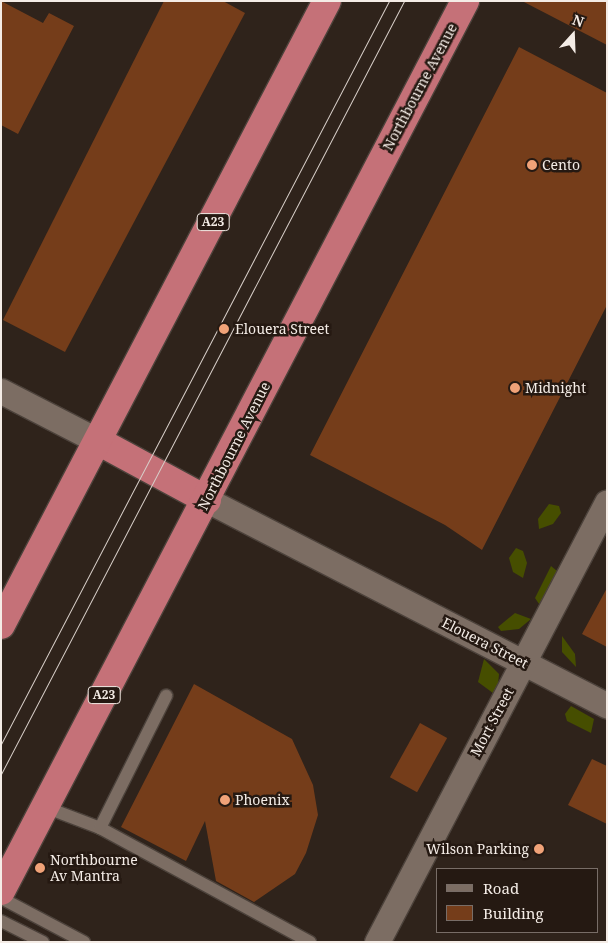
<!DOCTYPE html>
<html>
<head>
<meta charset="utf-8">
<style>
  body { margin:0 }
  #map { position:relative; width:608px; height:943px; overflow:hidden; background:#2f231b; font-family:"Noto Serif",serif }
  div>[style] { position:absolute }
  .green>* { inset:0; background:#464e00 }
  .building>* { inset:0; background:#753d1a; transform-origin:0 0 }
  .roads { filter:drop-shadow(1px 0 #4c423b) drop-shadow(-1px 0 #4c423b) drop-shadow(0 1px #4c423b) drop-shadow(0 -1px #4c423b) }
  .lane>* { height:12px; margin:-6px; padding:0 6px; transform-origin:6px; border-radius:6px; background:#7c6d63 }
  .street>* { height:25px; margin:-12.5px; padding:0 12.5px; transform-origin:12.5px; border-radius:12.5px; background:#7c6d63 }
  .highway>* { height:28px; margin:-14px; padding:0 14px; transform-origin:14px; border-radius:14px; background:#c57178 }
  .tram>* { height:1px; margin:-0.5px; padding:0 0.5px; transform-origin:0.5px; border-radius:0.5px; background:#d7cec8 }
  .dots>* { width:14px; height:14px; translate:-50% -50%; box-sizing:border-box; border:2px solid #251912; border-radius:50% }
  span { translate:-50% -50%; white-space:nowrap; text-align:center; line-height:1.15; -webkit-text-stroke:5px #251912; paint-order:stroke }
  .shield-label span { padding:1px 4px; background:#251912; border:1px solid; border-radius:4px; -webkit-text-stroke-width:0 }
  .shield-label { font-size:12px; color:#f4ece6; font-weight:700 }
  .street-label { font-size:14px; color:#f4ece6 }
  .poi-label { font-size:14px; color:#f4ece6 }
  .left { translate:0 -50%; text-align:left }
  .right { translate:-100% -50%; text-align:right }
  .frame { position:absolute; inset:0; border:2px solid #f4ece6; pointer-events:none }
  .legend { position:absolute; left:436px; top:868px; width:162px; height:65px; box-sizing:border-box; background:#251912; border:1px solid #786d67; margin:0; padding:6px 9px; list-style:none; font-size:15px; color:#f4ece6 }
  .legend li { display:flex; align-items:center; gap:10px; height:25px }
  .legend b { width:25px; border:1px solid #786d67 }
  .north { position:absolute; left:548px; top:10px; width:50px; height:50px; -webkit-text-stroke:4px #251912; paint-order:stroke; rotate:20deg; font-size:14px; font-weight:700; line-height:20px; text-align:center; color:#f4ece6 }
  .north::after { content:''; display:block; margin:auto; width:18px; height:22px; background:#f4ece6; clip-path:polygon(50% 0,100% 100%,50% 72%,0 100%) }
</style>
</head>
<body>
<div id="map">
  <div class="green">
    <div style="clip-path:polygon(549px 504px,559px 506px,561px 513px,553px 524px,539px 529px,538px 519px)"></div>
    <div style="clip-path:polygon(516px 548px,523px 551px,527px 563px,523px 578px,513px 572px,509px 558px)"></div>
    <div style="clip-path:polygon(551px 566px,557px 571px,541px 607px,535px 598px)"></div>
    <div style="clip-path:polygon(515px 613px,531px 619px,519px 629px,501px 631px,498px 627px)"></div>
    <div style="clip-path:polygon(562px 636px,575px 654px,576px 667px,562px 652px)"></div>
    <div style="clip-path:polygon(484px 659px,499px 674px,497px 696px,478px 682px)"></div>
    <div style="clip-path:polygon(571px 706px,594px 719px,591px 733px,567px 721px,565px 714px)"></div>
  </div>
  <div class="building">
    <div style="clip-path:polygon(1px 1px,43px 23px,49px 13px,74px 26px,18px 134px,1px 125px)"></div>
    <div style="clip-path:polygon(164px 1px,223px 1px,245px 13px,65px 352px,3px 320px)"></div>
    <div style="clip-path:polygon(522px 1px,607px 1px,607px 45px)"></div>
    <div style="clip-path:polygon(519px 47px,607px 93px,607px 305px,482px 550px,445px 525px,310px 455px)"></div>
    <div style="clip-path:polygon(607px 588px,607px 647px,582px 634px)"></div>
    <div style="clip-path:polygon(194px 684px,292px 739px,313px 785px,318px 815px,306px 853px,295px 874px,254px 902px,216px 881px,205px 821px,186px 861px,121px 827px)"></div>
    <div style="left:420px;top:723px;width:31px;height:62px;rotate:29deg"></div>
    <div style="clip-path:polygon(592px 759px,607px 766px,607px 824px,568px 805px)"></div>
  </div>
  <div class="roads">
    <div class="lane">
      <div style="left:45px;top:807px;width:59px;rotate:20.9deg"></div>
      <div style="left:100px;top:828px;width:239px;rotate:28.5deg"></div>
      <div style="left:100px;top:828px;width:148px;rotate:-63.4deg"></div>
      <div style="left:1px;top:898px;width:94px;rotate:27.9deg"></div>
      <div style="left:1px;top:921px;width:47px;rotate:26.6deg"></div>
    </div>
    <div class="street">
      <div style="left:1px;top:391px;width:109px;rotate:27.3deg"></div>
      <div style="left:207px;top:500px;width:450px;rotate:27.2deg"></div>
      <div style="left:377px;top:942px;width:496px;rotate:-62.4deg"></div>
    </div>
    <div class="highway">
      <div style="left:98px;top:441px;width:124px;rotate:28.4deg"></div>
      <div style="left:1px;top:625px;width:704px;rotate:-62.42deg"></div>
      <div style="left:1px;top:891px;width:1004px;rotate:-62.46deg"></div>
    </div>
  </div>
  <div class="tram">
    <div style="left:1px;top:744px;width:838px;rotate:-62.43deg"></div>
    <div style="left:1px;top:774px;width:872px;rotate:-62.46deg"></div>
  </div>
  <div class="dots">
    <div style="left:532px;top:165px;background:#f0a278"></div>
    <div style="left:224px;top:329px;background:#f0a278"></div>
    <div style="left:515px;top:388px;background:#f0a278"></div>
    <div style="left:225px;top:800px;background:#f0a278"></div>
    <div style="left:539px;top:849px;background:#f0a278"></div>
    <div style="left:40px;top:868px;background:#f0a278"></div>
  </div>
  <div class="shield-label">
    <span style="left:213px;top:222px">A23</span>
    <span style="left:104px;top:695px">A23</span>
  </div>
  <div class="street-label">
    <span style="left:420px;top:87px;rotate:-62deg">Northbourne Avenue</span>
    <span style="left:234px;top:446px;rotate:-63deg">Northbourne Avenue</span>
    <span style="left:485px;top:643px;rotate:27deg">Elouera Street</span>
    <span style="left:492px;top:722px;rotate:-62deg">Mort Street</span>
  </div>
  <div class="poi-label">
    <span class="left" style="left:542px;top:165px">Cento</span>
    <span class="left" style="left:235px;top:329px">Elouera Street</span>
    <span class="left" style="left:525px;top:388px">Midnight</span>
    <span class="left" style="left:235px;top:800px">Phoenix</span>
    <span class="right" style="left:529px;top:849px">Wilson Parking</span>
    <span class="left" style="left:50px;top:868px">Northbourne<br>Av Mantra</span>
  </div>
  <div class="frame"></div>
  <ul class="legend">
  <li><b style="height:6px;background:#7c6d63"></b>Road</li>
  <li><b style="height:14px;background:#753d1a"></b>Building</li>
  </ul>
  <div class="north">N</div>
</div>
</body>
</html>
